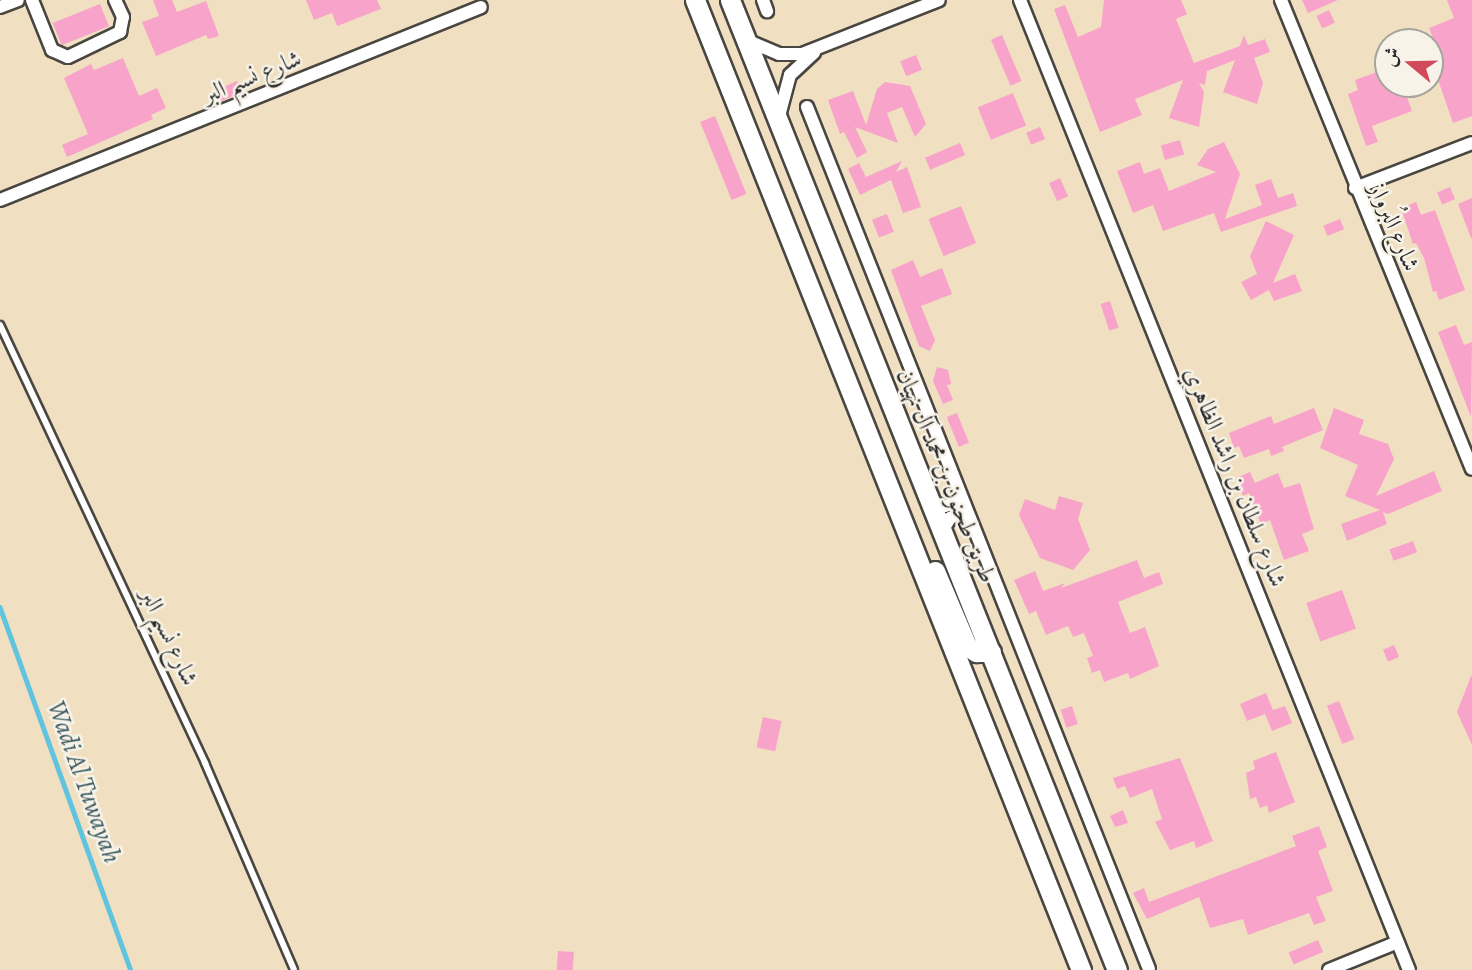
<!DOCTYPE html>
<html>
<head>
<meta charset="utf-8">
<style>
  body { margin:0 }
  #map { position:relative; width:1472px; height:970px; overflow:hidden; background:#f0dfc0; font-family:Alegreya,Amiri,serif }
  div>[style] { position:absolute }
  .stream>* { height:4.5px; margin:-2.25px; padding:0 2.25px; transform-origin:2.25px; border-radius:2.25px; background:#61c4df }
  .building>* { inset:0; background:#f8a4ca; transform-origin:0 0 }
  .roads { filter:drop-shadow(2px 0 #494641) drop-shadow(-2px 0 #494641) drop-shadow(0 2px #494641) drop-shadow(0 -2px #494641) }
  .service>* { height:6px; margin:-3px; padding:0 3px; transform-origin:3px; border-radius:3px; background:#fff }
  .minor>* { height:12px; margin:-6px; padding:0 6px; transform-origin:6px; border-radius:6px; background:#fff }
  .primary>* { height:19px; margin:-9.5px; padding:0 9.5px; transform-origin:9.5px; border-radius:9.5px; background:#fff }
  span { translate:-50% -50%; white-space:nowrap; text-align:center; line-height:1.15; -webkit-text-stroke:5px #f7f3e8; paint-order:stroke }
  .street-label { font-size:24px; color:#2b2b2b }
  .water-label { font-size:26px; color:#3b5961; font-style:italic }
  .north { position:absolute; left:1374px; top:28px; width:70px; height:70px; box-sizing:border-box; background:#f7f3e8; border:2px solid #a5a39c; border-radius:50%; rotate:289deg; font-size:19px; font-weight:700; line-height:28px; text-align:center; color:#2b2b2b }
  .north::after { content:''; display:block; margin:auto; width:24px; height:32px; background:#d1495b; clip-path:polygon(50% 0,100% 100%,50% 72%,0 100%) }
</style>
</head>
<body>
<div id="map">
  <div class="stream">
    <div style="left:0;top:607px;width:386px;rotate:70.2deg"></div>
  </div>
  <div class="building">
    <div style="clip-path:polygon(153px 0,172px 0,177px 12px,206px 1px,219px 36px,208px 39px,206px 35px,156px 56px,142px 22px,159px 16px)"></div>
    <div style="clip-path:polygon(306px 0,377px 0,381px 9px,337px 26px,332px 13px,314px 20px)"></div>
    <div style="clip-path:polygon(1104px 0,1181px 0,1187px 14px,1176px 19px,1194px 63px,1240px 46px,1244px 35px,1248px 45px,1265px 39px,1270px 52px,1254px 58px,1263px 83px,1257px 104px,1223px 92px,1235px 60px,1207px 71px,1205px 85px,1199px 83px,1204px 92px,1199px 127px,1169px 118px,1183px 80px,1135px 99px,1142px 115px,1100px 132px,1054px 9px,1065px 5px,1078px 37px,1101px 27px)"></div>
    <div style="clip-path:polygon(1302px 0,1338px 0,1308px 13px)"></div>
    <div style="clip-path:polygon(1447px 0,1472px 0,1472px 116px,1453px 123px,1435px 71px,1440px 69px,1432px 50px,1437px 48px,1429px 28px,1454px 18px)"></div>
    <div style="left:100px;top:4px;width:24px;height:51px;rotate:68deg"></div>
    <div style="left:1329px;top:10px;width:14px;height:14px;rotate:65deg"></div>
    <div style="left:1002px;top:35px;width:50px;height:12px;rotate:67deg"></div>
    <div style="left:916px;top:55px;width:16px;height:17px;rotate:68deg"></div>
    <div style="clip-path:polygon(123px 58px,139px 96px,157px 88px,166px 108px,151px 115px,153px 119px,67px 157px,62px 145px,88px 134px,64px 78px,91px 64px,94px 70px)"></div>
    <div style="clip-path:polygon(1388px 68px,1388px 84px,1396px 89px,1403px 86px,1412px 111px,1372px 126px,1378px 142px,1366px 146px,1348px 94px,1358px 90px,1355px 80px)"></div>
    <div style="left:237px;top:81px;width:12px;height:25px;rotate:66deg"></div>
    <div style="clip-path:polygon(885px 82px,910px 86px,926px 124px,915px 137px,902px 107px,887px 113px,898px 143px,855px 127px,867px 152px,857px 158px,844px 132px,840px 134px,828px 100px,853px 91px,866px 125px,877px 89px)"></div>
    <div style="left:1013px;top:93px;width:35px;height:38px;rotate:68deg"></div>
    <div style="left:715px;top:116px;width:84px;height:16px;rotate:68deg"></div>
    <div style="left:1040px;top:127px;width:13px;height:15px;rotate:67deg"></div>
    <div style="left:1180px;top:140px;width:15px;height:20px;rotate:74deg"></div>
    <div style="clip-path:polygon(1224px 142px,1240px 174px,1225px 219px,1262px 205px,1255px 185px,1271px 179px,1278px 198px,1293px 193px,1297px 206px,1221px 232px,1214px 213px,1163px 231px,1153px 205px,1133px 213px,1117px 171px,1140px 162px,1144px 174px,1160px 168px,1169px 191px,1216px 172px,1197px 165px,1208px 149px)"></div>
    <div style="left:960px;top:143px;width:13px;height:38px;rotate:67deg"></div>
    <div style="clip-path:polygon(902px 161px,896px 172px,907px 167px,921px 207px,903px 213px,891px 180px,860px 195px,848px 169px,859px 163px,866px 177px)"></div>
    <div style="left:1060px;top:178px;width:20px;height:12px;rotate:66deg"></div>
    <div style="left:1450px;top:187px;width:13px;height:14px;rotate:67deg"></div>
    <div style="clip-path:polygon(1472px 198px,1472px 238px,1471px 238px,1458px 204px)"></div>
    <div style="clip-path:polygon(1416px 202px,1421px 215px,1435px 210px,1465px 290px,1439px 300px,1436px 291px,1433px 292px,1424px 258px,1416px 243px,1413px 244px,1401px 208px)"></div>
    <div style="left:961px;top:206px;width:40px;height:35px;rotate:68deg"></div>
    <div style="left:887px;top:214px;width:19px;height:16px;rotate:69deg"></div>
    <div style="left:1340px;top:219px;width:11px;height:18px;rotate:68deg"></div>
    <div style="clip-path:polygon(1266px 221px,1294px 235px,1273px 283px,1295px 274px,1302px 291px,1274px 301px,1269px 290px,1251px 300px,1241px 282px,1257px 274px,1250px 256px)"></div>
    <div style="clip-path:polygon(913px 260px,920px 277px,942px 268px,952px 294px,921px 306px,935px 340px,930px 351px,919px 346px,891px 270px)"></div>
    <div style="left:1110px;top:301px;width:28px;height:10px;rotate:72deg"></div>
    <div style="clip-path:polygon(1456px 325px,1464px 345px,1472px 342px,1471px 417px,1438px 332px)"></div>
    <div style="clip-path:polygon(937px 367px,948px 370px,951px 384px,947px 385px,953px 400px,943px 404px,933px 381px)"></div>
    <div style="clip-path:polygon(1314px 408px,1323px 430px,1282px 447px,1284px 451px,1271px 456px,1269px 449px,1244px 458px,1239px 446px,1234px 448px,1229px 433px,1271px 416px,1274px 424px)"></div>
    <div style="clip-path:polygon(1334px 408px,1364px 420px,1359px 434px,1388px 444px,1394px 459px,1376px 496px,1434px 471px,1442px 491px,1388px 514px,1383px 512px,1387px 524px,1347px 541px,1341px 524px,1380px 510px,1345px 496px,1358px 465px,1320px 448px)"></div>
    <div style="left:957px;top:413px;width:32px;height:11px;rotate:68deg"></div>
    <div style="clip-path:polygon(1250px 472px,1255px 483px,1278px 473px,1284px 488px,1300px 483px,1314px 529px,1302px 534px,1309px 551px,1284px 560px,1270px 520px,1261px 524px,1249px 493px,1243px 496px,1236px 478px)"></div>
    <div style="clip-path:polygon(1059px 496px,1083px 503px,1078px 519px,1090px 550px,1073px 570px,1040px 558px,1019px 515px,1025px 499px,1055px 510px)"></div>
    <div style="left:1413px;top:541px;width:12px;height:25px;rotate:70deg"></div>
    <div style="clip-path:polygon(1137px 560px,1144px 578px,1159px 572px,1163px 584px,1118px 602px,1130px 633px,1145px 627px,1159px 666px,1130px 679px,1128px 673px,1104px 682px,1100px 670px,1092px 673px,1087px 658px,1093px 656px,1084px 633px,1073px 637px,1068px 626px,1046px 635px,1036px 611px,1029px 614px,1014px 580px,1035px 571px,1043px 591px,1065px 583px,1061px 588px)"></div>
    <div style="left:1342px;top:590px;width:41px;height:38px;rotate:70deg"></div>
    <div style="left:1394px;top:645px;width:13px;height:12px;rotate:67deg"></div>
    <div style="clip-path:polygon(1471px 676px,1472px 676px,1472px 745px,1457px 712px)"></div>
    <div style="clip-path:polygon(1266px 693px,1273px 710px,1285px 706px,1292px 723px,1272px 731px,1265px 714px,1247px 721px,1240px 704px)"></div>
    <div style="left:1339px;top:701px;width:41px;height:13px;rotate:68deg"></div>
    <div style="left:1072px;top:706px;width:19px;height:12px;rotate:72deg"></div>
    <div style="left:763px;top:717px;width:19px;height:31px;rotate:12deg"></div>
    <div style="clip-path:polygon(1276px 752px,1295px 802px,1269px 813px,1267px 805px,1260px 808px,1256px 797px,1250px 799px,1246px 773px,1255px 769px,1253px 761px)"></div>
    <div style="clip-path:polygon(1180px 758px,1213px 841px,1196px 848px,1194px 841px,1170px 850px,1155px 822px,1162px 819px,1152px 789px,1130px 798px,1125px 786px,1117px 789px,1113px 778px)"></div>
    <div style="clip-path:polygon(1123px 810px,1128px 823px,1115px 827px,1110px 816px)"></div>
    <div style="clip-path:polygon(1319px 826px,1327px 847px,1318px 851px,1333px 891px,1316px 897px,1326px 921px,1314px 925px,1309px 913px,1248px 935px,1243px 919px,1210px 928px,1199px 897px,1147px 919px,1133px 893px,1144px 888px,1149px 902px,1296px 846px,1292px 836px)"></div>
    <div style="left:1318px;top:940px;width:13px;height:32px;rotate:67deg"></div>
    <div style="left:558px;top:951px;width:16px;height:19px;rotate:4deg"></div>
  </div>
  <div class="roads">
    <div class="service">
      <div style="left:0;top:325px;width:484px;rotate:64.9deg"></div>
      <div style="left:205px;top:763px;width:225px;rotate:66.7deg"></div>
    </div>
    <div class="minor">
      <div style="left:32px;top:0;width:54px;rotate:68.2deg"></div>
      <div style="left:52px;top:50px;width:17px;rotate:24deg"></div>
      <div style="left:68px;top:57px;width:58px;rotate:-25.7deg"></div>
      <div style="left:120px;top:32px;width:15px;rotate:-79deg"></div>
      <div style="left:123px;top:17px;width:19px;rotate:-115deg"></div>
      <div style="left:763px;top:0;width:12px;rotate:70deg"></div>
      <div style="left:1020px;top:0;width:1045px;rotate:68.15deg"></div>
      <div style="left:1281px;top:0;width:506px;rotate:67.84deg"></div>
      <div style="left:0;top:7px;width:19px;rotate:-21deg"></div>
      <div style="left:746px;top:40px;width:36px;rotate:23deg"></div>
      <div style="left:779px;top:54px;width:23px"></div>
      <div style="left:802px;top:54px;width:147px;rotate:-21.5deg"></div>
      <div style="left:807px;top:107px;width:927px;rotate:68.36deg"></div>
      <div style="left:778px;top:120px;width:47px;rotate:-75.1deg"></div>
      <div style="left:790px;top:75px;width:33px;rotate:-43deg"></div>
      <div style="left:1355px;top:188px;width:125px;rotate:-21deg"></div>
      <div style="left:0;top:200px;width:518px;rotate:-21.86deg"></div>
      <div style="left:929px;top:502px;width:16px;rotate:14deg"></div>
      <div style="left:945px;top:506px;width:18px;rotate:-16deg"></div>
      <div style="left:941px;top:533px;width:17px;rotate:-59deg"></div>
      <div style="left:950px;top:518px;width:17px;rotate:-24deg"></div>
      <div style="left:1329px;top:970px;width:74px;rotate:-22.1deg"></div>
    </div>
    <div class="primary">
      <div style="left:695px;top:0;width:1044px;rotate:68.3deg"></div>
      <div style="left:730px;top:0;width:1044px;rotate:68.25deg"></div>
      <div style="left:935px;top:571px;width:82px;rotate:66.9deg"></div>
      <div style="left:967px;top:646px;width:11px;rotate:34deg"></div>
      <div style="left:976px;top:652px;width:15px"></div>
    </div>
  </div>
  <div class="street-label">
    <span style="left:252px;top:77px;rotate:-22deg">شارع نسيم البر</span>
    <span style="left:1394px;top:227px;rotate:67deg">شارع البُرواز</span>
    <span style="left:946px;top:476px;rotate:68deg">طريق طحنون بن محمد آل نهيان</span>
    <span style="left:1235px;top:477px;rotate:68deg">شارع سلطان بن راشد الظاهري</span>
    <span style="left:169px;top:637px;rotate:65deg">شارع نسيم البر</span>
  </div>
  <div class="water-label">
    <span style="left:84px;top:782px;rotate:70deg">Wadi Al Tuwayah</span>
  </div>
  <div class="north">ش</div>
</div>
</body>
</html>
